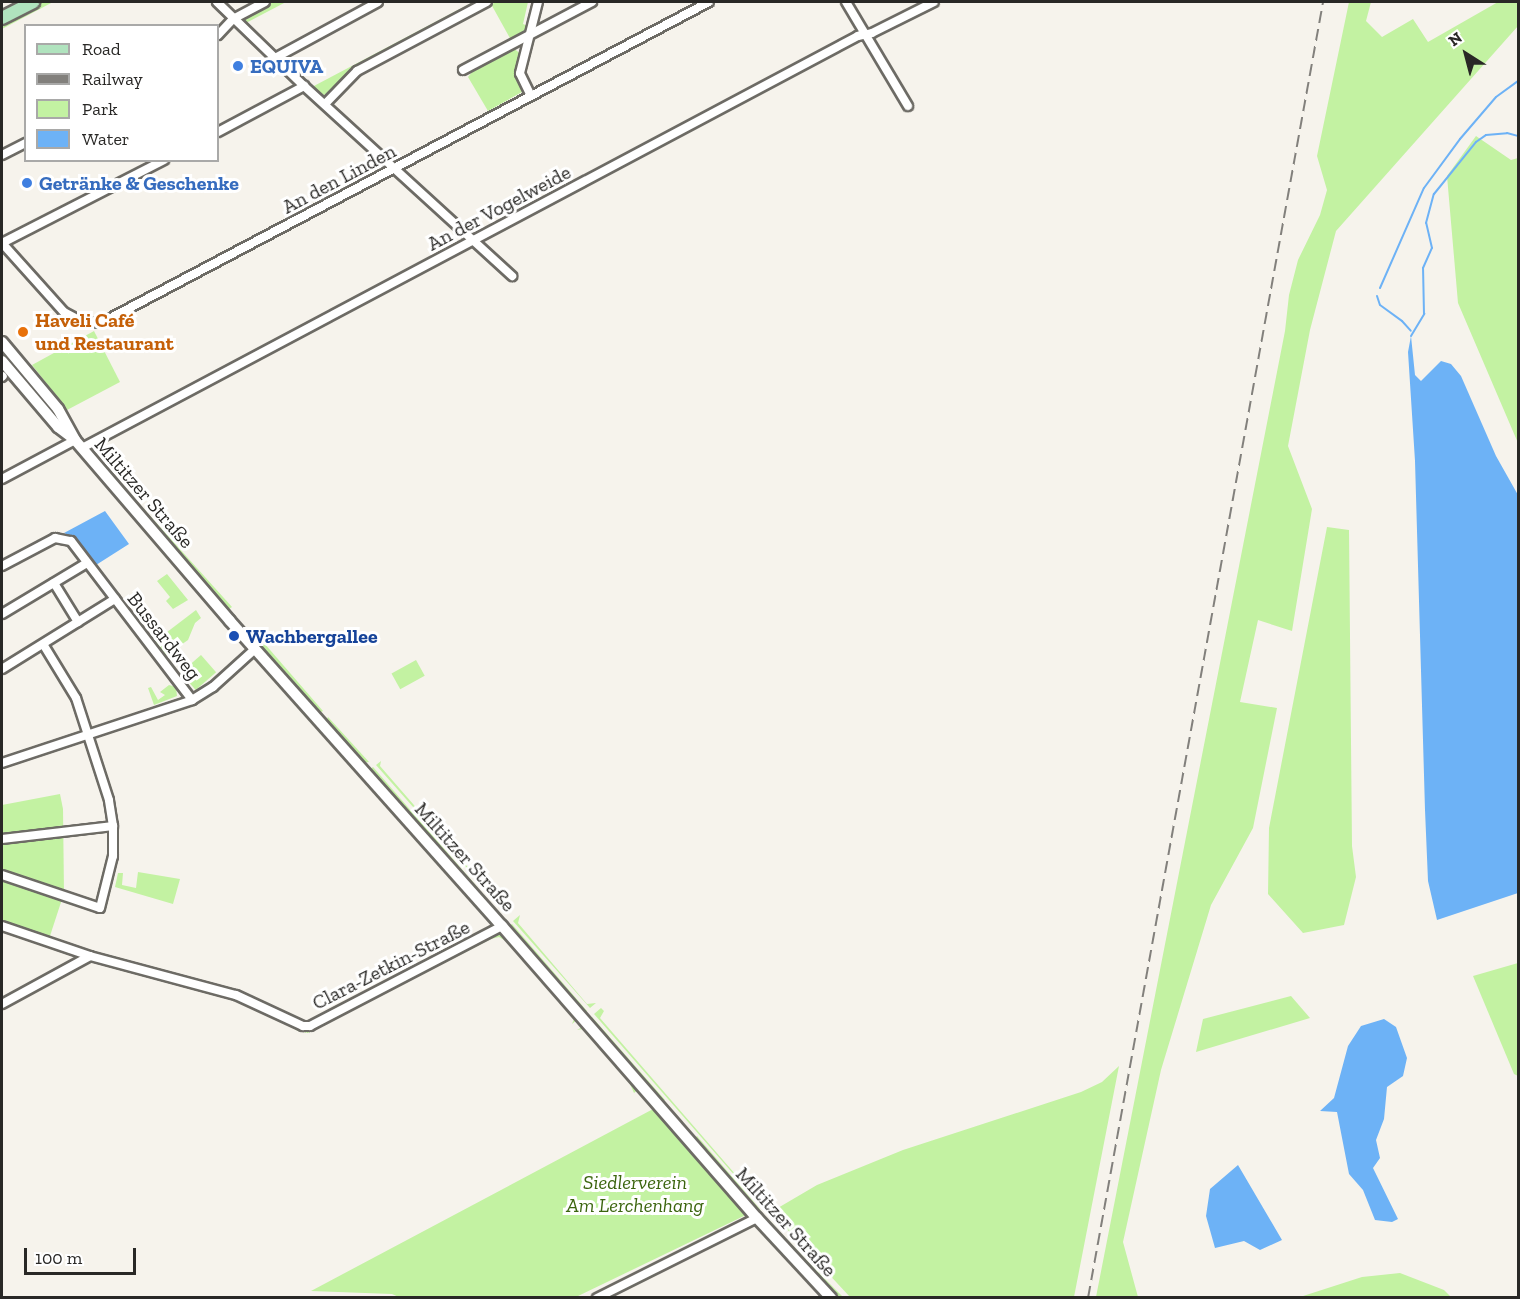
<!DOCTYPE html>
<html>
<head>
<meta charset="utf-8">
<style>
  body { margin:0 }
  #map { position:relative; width:1520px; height:1299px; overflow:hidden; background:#f6f3ec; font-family:"Zilla Slab",serif }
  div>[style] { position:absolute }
  .green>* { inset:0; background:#c3f2a2; transform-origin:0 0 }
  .water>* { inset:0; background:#6db2f6 }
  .stream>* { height:2px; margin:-1px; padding:0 1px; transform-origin:1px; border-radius:1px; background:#6db2f6 }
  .roads { filter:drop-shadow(2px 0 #6d6b65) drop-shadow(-2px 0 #6d6b65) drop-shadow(0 2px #6d6b65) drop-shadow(0 -2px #6d6b65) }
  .minor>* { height:8px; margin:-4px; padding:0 4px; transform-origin:4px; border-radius:4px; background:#fff }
  .tertiary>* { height:10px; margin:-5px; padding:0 5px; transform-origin:5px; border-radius:5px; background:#fff }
  .primary>* { height:12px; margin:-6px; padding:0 6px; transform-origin:6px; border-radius:6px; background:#b0e3be }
  .rail>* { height:2px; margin-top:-1px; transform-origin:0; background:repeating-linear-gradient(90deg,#82807c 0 12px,transparent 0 18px) }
  .dots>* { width:16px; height:16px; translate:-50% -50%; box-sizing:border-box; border:3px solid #fff; border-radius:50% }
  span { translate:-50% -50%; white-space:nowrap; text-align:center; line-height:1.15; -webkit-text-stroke:6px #fff; paint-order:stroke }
  .shop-label { font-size:20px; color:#366cbe; font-weight:700 }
  .left { translate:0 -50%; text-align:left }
  .street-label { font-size:20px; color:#292826 }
  .food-label { font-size:20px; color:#c56008; font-weight:700 }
  .transit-label { font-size:20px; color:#164399; font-weight:700 }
  .park-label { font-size:20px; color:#3b650e; font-style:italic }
  .frame { position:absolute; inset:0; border:3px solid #292826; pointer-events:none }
  .legend { position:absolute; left:24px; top:24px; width:195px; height:138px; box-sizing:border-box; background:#fff; border:2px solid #a9a9a8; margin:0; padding:8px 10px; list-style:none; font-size:18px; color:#292826 }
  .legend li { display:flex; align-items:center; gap:12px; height:30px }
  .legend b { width:30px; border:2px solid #a9a9a8 }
  .north { position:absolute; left:1436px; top:24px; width:60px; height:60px; -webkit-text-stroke:4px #fff; paint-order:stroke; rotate:324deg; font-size:16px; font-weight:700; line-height:24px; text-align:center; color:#292826 }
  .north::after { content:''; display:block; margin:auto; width:21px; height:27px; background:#292826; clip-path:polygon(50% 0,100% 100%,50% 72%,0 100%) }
  .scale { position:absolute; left:24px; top:1248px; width:112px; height:27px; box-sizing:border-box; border:3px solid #292826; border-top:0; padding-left:8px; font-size:18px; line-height:21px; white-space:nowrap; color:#292826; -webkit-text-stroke:4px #fff; paint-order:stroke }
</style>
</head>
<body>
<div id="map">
  <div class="green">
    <div style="clip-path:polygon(42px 2px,53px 2px,2px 29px,2px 23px)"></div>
    <div style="clip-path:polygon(272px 2px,286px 2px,244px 24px,246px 15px)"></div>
    <div style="clip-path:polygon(473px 2px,478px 4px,354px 70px,329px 94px,322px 95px,312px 87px)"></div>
    <div style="clip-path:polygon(497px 2px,528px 2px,523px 24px,528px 26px,525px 33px,511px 40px,491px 4px)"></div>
    <div style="clip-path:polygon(1349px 2px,1371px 2px,1366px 21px,1382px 37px,1413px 19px,1428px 42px,1498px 2px,1518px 2px,1518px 26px,1336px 231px,1310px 330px,1288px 446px,1312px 509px,1292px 631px,1258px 620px,1240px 702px,1277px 708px,1253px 828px,1211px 905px,1161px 1070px,1123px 1242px,1138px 1297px,1096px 1297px,1285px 331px,1289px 295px,1298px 260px,1320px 215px,1327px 190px,1317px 156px)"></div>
    <div style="clip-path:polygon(513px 48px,521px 54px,516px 75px,522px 92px,488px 111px,468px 77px,477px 66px)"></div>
    <div style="clip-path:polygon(1476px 136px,1511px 160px,1518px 158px,1518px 443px,1458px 303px,1447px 176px)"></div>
    <div style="clip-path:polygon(94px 331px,120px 382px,67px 410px,32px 365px)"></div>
    <div style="clip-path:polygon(130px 498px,134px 498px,232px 607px,229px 609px)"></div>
    <div style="clip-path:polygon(1327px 527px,1349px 530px,1352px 846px,1356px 877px,1344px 925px,1303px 933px,1268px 894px,1269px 828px)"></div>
    <div style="clip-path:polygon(167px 574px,188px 600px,173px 609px,166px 601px,170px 597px,157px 581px)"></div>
    <div style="clip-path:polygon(196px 610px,201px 618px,195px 623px,188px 640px,165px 656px,154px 642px)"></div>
    <div style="clip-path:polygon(251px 628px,323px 711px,319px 713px,247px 631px)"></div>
    <div style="left:201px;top:655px;width:23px;height:27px;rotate:49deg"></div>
    <div style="left:416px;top:660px;width:18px;height:28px;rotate:61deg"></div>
    <div style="clip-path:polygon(169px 685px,176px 687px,177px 696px,154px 705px,148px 688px,151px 687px,158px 700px,165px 695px,160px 692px)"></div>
    <div style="clip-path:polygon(328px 717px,369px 762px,363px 763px,326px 721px)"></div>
    <div style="clip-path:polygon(381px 761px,380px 766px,480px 881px,487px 880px,481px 884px,376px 765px)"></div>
    <div style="left:373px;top:767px;width:160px;height:5px;rotate:49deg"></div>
    <div style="clip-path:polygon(60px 794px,63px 809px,64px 893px,49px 939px,2px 920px,2px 805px)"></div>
    <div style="clip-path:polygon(138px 872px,180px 879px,173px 904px,115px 887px,118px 873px,123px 873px,122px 885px,136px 888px)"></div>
    <div style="clip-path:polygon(520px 915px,518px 923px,587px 1004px,596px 1003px,590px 1008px,513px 921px)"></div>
    <div style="clip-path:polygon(512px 924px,587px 1011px,584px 1014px,507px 927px)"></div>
    <div style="clip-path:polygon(498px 933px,511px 941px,578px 1019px,572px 1024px,574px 1019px,509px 943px,499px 937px,491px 939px,308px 1033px,298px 1031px,251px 1005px,171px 982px,174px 980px,235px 997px,305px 1029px)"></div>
    <div style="clip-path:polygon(1518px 963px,1518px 1076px,1514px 1074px,1473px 976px)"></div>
    <div style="clip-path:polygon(1291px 996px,1310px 1018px,1196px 1052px,1203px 1019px)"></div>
    <div style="clip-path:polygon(601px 1008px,604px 1011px,600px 1018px,755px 1197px,765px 1203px,763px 1208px,594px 1014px)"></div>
    <div style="clip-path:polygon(592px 1017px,665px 1100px,661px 1102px,589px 1019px)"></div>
    <div style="clip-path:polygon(584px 1026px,639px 1089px,634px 1093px,630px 1084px,583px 1029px,577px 1030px)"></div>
    <div style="clip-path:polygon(1119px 1066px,1074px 1297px,850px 1297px,771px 1212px,817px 1185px,903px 1150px,1081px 1092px,1102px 1082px)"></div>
    <div style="clip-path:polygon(655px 1108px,746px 1215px,576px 1297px,401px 1298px,392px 1294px,311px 1291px)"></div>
    <div style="clip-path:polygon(697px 1136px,759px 1208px,761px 1211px,753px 1208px,693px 1140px)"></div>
    <div style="clip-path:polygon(769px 1220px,811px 1265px,843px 1297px,836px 1297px,768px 1224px)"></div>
    <div style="clip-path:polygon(1400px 1273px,1444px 1290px,1451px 1297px,1300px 1297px,1362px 1277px)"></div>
  </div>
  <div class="water">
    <div style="clip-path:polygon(1411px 336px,1415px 375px,1421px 381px,1441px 361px,1451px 364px,1461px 376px,1496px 456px,1518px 495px,1518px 893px,1437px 920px,1428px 881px,1425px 810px,1415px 461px,1408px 352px)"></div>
    <div style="clip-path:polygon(105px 511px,129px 544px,96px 565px,75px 538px,64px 533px)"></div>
    <div style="clip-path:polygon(1384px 1019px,1396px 1027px,1407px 1058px,1403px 1076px,1387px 1087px,1384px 1119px,1376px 1140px,1380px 1158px,1373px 1168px,1398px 1219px,1392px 1222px,1375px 1220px,1363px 1190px,1349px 1174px,1337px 1112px,1320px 1111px,1334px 1098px,1348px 1046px,1361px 1026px)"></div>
    <div style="clip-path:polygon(1238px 1165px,1282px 1240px,1260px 1250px,1244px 1241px,1215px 1248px,1206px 1216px,1210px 1189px)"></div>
  </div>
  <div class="stream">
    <div style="left:1380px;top:288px;width:109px;rotate:-66.3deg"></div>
    <div style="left:1424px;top:188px;width:61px;rotate:-53.7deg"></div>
    <div style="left:1460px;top:139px;width:55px;rotate:-49.4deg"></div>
    <div style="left:1496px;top:97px;width:27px;rotate:-36deg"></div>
    <div style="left:1377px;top:296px;width:9px;rotate:72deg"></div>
    <div style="left:1380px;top:305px;width:27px;rotate:36deg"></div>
    <div style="left:1402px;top:321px;width:13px;rotate:48deg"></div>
    <div style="left:1411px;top:336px;width:26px;rotate:-59deg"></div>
    <div style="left:1424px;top:314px;width:46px;rotate:-91.2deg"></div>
    <div style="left:1423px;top:268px;width:22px;rotate:-66deg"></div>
    <div style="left:1432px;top:248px;width:26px;rotate:-103deg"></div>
    <div style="left:1426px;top:223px;width:30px;rotate:-75deg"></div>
    <div style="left:1434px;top:194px;width:67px;rotate:-51.1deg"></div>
    <div style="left:1476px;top:142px;width:12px;rotate:-35deg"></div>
    <div style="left:1486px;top:135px;width:21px;rotate:-5deg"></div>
    <div style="left:1507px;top:133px;width:11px;rotate:15deg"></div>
  </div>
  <div class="roads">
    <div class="minor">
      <div style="left:217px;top:2px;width:121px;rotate:44deg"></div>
      <div style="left:304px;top:86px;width:282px;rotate:42.4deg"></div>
      <div style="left:846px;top:2px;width:121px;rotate:59.2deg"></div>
      <div style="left:218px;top:35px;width:22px;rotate:-47deg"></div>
      <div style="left:233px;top:19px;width:36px;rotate:-28deg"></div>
      <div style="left:275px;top:58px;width:117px;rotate:-28.5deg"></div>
      <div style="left:463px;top:70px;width:146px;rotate:-27.8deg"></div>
      <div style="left:531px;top:96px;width:25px;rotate:-116deg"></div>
      <div style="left:520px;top:73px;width:73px;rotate:-75.8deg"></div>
      <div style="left:325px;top:104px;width:46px;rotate:-45.9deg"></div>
      <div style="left:357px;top:71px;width:147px;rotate:-28deg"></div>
      <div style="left:218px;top:132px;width:98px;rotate:-28.1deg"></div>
      <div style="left:2px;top:155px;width:27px;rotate:-27deg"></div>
      <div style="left:2px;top:243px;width:93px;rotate:48.1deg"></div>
      <div style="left:64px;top:312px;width:24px;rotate:28deg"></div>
      <div style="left:85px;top:323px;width:18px;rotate:-3deg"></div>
      <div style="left:103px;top:322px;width:685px;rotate:-27.84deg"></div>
      <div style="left:2px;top:243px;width:182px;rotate:-27.1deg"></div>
      <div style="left:2px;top:377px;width:1px;rotate:-45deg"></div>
      <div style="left:82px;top:448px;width:879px;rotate:-27.97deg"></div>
      <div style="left:858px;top:36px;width:14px;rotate:-12deg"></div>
      <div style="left:872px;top:33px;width:69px;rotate:-26.6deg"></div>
      <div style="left:2px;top:479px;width:83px;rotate:-28.1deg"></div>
      <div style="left:2px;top:566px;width:60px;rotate:-27.8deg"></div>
      <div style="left:55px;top:538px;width:16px;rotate:11deg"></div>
      <div style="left:71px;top:541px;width:200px;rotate:52.7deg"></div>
      <div style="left:192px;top:700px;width:25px;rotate:-32deg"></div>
      <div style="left:213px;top:687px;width:57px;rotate:-42.1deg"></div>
      <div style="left:54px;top:583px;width:46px;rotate:58.4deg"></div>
      <div style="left:2px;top:614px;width:99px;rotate:-31deg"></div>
      <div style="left:2px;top:669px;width:133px;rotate:-31.8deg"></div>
      <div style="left:2px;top:763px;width:200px;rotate:-18.3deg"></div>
      <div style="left:2px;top:839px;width:112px;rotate:-6.7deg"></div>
      <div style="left:2px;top:875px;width:103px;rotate:18.6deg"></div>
      <div style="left:100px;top:908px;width:54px;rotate:-76deg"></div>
      <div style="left:113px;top:856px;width:30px;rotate:-90deg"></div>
      <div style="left:113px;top:826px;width:26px;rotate:-99deg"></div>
      <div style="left:109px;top:800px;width:107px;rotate:-107.9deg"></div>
      <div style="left:76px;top:698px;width:63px;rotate:-121.4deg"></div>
      <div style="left:2px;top:926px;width:93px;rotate:18.8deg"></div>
      <div style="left:90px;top:956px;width:151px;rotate:15deg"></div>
      <div style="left:236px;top:995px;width:74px;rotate:24.8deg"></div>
      <div style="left:303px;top:1026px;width:7px"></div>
      <div style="left:310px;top:1026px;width:216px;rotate:-27.5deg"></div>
      <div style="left:2px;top:1004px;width:100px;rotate:-28.6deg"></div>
      <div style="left:597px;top:1298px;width:179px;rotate:-26.6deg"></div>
    </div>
    <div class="tertiary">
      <div style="left:2px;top:342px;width:87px;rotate:50.1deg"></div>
      <div style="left:58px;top:409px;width:35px;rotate:61deg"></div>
      <div style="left:2px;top:361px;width:87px;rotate:49.7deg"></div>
      <div style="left:58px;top:427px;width:21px;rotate:37deg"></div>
      <div style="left:75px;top:440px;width:238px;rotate:49.4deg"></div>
      <div style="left:230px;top:621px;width:409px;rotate:48.3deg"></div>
      <div style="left:502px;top:926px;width:388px;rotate:48.9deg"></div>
      <div style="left:757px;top:1218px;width:109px;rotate:47.2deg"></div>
    </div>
    <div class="primary">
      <div style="left:2px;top:18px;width:35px;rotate:-27deg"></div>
    </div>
  </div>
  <div class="rail">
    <div style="left:1088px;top:1298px;width:1317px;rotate:-79.72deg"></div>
  </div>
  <div class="dots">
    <div style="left:238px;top:66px;background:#3f7fe0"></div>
    <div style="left:27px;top:183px;background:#3f7fe0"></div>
    <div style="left:23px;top:332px;background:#e8710a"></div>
    <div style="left:234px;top:636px;background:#1a4fb4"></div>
  </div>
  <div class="shop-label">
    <span class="left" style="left:250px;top:66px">EQUIVA</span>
    <span class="left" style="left:39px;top:183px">Getränke &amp; Geschenke</span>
  </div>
  <div class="street-label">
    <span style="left:339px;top:179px;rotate:-28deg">An den Linden</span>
    <span style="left:499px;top:208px;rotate:-28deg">An der Vogelweide</span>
    <span style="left:144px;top:493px;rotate:49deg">Miltitzer Straße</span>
    <span style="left:164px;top:636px;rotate:52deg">Bussardweg</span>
    <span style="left:465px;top:857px;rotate:48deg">Miltitzer Straße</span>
    <span style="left:391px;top:965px;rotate:-27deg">Clara-Zetkin-Straße</span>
    <span style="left:786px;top:1222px;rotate:48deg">Miltitzer Straße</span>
  </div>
  <div class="food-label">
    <span class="left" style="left:35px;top:332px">Haveli Café<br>und Restaurant</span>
  </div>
  <div class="transit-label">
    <span class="left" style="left:246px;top:636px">Wachbergallee</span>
  </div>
  <div class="park-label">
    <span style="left:635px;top:1194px">Siedlerverein<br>Am Lerchenhang</span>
  </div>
  <div class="frame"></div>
  <ul class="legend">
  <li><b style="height:8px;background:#b0e3be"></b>Road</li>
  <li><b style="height:8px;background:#82807c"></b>Railway</li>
  <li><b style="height:16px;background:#c3f2a2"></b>Park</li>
  <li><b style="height:16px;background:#6db2f6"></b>Water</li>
  </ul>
  <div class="north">N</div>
  <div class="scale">100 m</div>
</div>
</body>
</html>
